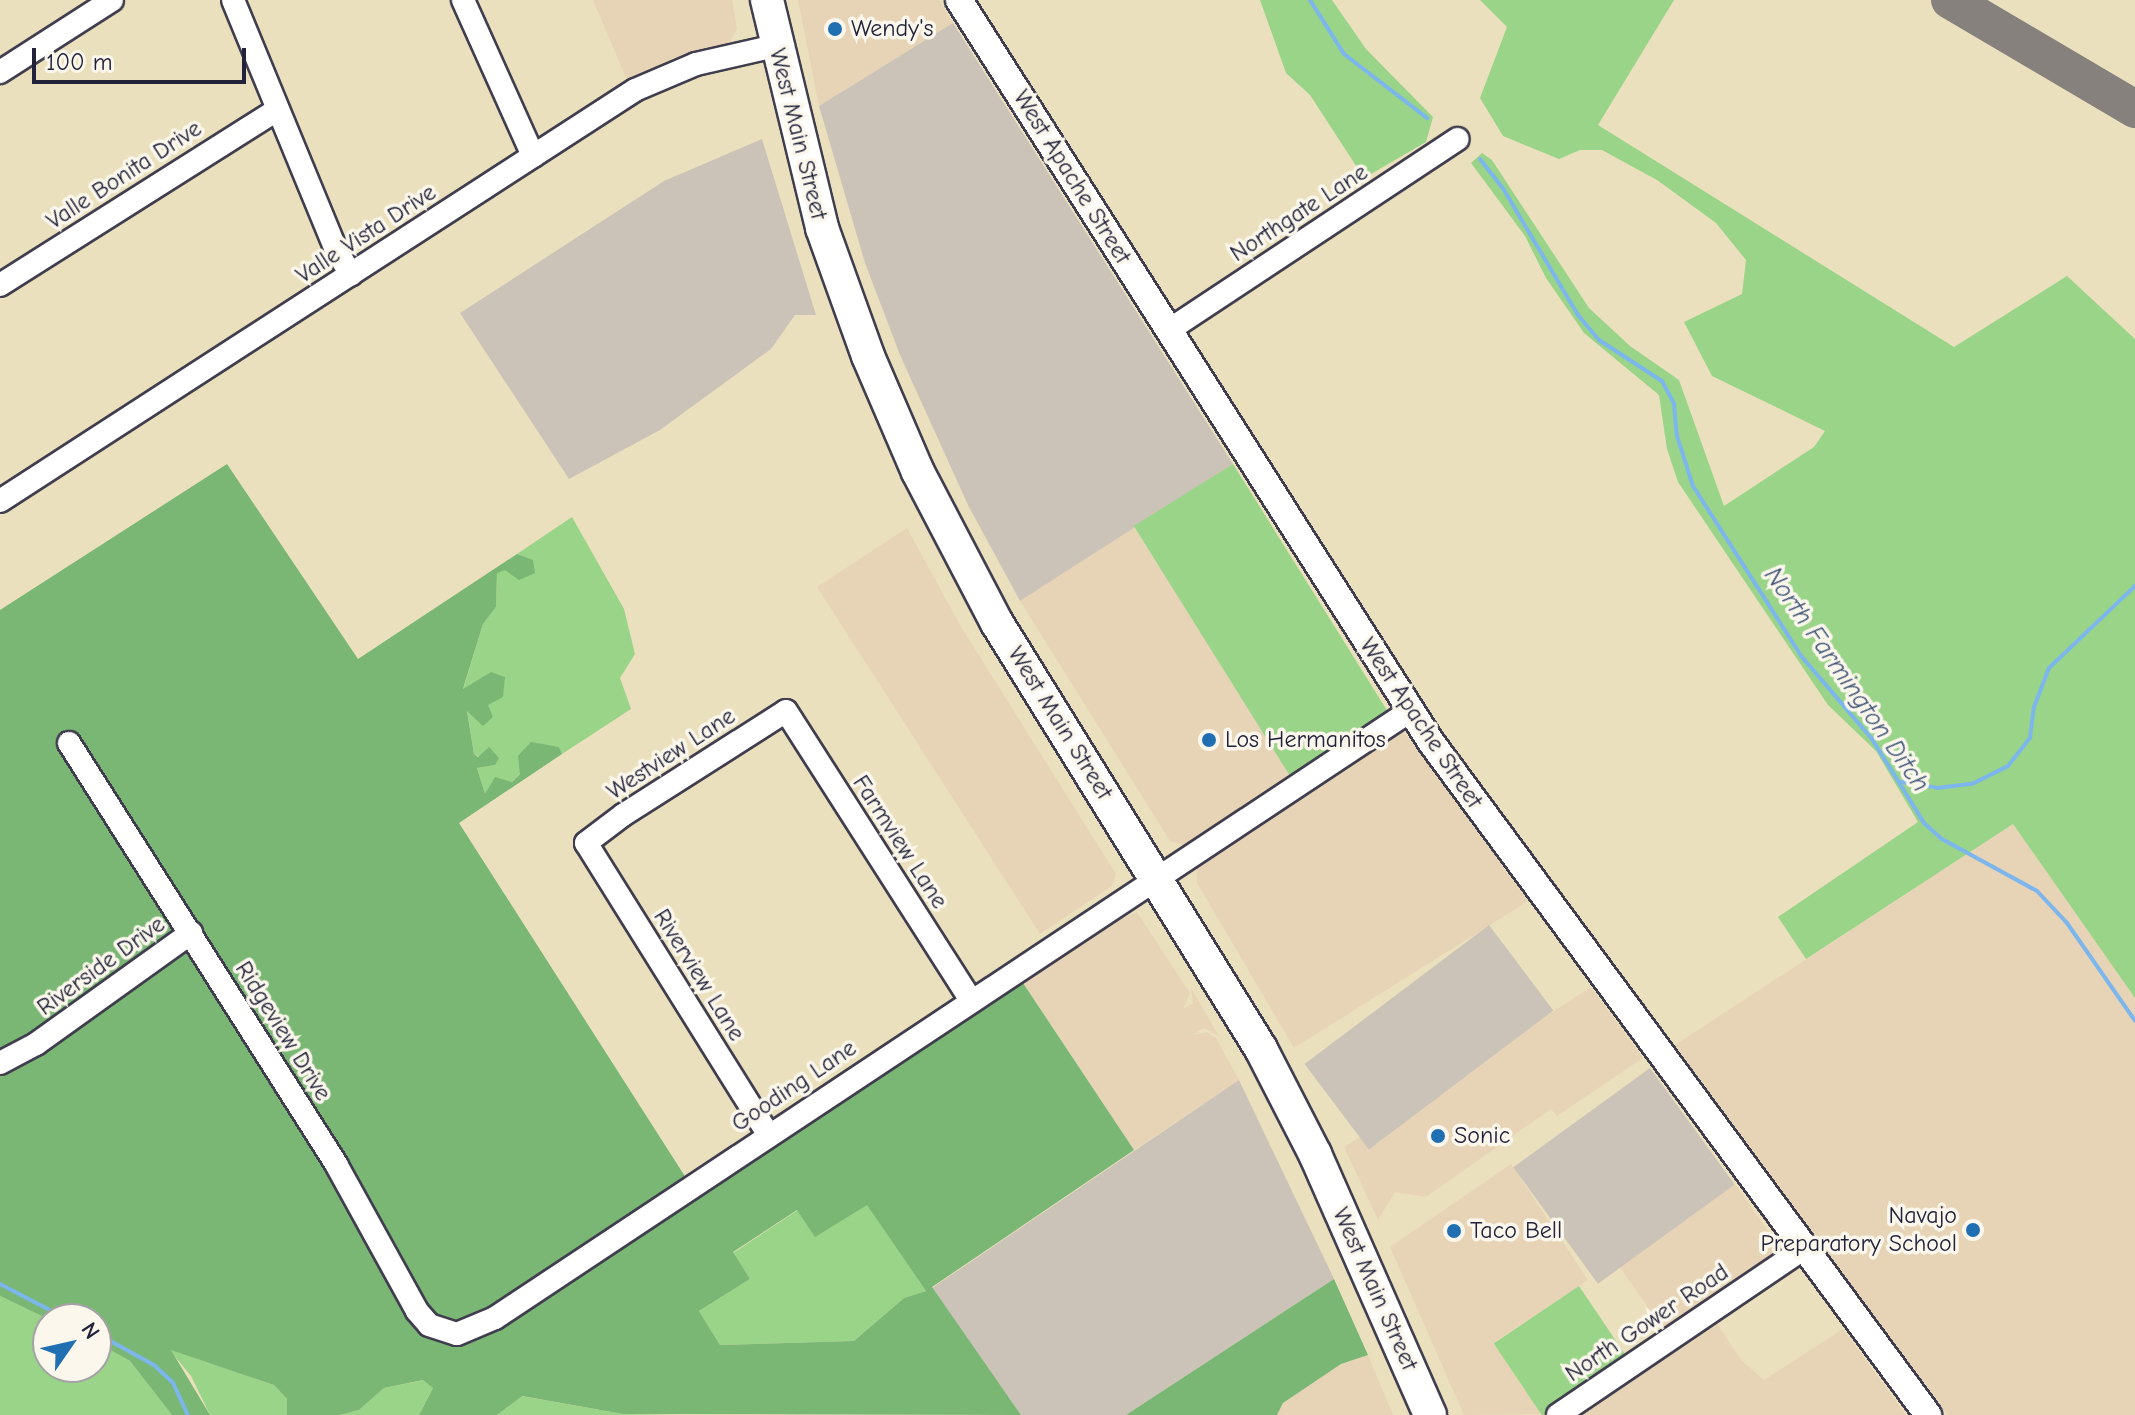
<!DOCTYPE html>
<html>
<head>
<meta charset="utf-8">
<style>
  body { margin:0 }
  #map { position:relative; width:2135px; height:1415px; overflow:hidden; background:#ebe0bd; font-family:"Comic Neue",sans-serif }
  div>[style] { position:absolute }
  .built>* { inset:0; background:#e7d4b7; transform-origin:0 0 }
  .industrial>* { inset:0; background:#cbc3b8; transform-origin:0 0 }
  .green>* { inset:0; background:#99d488; transform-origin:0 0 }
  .forest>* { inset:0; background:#7ab674 }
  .stream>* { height:4px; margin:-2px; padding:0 2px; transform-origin:2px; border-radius:2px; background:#7cb6ed }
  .taxiway>* { height:38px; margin:-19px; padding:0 19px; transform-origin:19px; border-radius:19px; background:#86817c }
  .roads { filter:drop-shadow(2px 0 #403e4e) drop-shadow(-2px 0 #403e4e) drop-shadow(0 2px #403e4e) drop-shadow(0 -2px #403e4e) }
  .minor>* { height:22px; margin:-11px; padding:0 11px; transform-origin:11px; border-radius:11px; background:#fff }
  .major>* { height:26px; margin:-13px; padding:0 13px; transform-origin:13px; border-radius:13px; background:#fff }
  .highway>* { height:32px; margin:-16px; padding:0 16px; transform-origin:16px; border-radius:16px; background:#fff }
  .dots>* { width:22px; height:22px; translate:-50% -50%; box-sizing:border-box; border:4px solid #fbf7ec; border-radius:50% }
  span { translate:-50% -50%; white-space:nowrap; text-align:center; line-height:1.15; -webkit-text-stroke:7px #fbf7ec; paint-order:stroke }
  .poi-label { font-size:24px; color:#22223b }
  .left { translate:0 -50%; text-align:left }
  .right { translate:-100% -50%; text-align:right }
  .street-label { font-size:24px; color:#22223b }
  .water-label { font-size:26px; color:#425679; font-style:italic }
  .north { position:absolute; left:32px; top:1303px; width:80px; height:80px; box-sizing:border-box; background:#fbf7ec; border:2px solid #a4a2a5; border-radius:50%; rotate:56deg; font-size:22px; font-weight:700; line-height:32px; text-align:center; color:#22223b }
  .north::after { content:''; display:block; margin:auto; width:28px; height:36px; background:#1f6fb2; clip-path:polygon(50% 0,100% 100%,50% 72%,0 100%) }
  .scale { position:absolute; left:32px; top:48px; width:214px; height:36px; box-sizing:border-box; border:4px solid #22223b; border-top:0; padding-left:10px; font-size:24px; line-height:28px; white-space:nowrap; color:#22223b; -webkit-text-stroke:6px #fbf7ec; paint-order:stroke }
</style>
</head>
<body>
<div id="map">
  <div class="built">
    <div style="clip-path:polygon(593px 0,732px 0,737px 29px,728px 45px,675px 57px,627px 80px)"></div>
    <div style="clip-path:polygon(798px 0,939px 0,953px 23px,819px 106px)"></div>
    <div style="clip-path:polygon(1134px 527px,1295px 779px,1188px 846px,1170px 841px,1020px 601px)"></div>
    <div style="clip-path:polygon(907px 528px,960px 625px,1116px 874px,1112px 886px,1040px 934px,817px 587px)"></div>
    <div style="clip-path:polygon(1401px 728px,1528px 901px,1294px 1048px,1197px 883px,1196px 867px)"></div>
    <div style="clip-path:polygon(2013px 824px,2135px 998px,2135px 1415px,1948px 1415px,1675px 1045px)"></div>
    <div style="clip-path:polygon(1137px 912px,1190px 993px,1183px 1009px,1193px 1003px,1191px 988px,1219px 1036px,1204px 1028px,1193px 1035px,1207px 1032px,1216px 1038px,1239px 1080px,1134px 1150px,1021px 980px,1109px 924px)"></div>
    <div style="clip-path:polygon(1591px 987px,1643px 1058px,1557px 1116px,1551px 1109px,1426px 1197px,1395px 1192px,1378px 1220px,1344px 1147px)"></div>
    <div style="clip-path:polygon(1511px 1164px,1588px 1280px,1493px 1343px,1541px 1414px,1464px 1415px,1390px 1247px)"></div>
    <div style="left:1735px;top:1184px;width:83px;height:142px;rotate:55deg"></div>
    <div style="clip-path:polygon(1714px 1319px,1741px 1360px,1764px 1380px,1843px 1329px,1906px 1415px,1570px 1415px)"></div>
    <div style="clip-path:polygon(1368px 1355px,1393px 1415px,1277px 1415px,1283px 1403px,1341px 1364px)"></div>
  </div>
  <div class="industrial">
    <div style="clip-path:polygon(953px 23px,1233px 464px,1020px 601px,968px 505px,900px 355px,865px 263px,819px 106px)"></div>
    <div style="clip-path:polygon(762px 139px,816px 315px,795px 315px,771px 349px,660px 430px,569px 479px,460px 313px,664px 181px)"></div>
    <div style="left:1489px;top:925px;width:107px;height:231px;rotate:53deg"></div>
    <div style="left:1650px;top:1068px;width:144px;height:169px;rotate:54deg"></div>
    <div style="clip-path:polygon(1239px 1080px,1334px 1279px,1126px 1415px,1021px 1415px,932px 1288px)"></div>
  </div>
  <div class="green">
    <div style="clip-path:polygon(1260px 0,1332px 0,1366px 49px,1433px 117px,1426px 142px,1364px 178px,1310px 95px,1286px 73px)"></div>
    <div style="clip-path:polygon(1480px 0,1674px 0,1598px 125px,1954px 347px,2067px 276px,2135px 339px,2135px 998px,2013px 824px,1806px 959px,1778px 917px,1918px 822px,1876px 751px,1828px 705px,1678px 482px,1667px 449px,1659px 395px,1584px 333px,1546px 278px,1525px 236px,1471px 163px,1482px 153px,1492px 160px,1589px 308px,1630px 346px,1679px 380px,1724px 506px,1814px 447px,1825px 431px,1712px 376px,1684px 322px,1742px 294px,1746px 260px,1716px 223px,1657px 180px,1602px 150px,1580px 150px,1559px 159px,1503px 136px,1480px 98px,1507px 27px)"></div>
    <div style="left:1233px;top:464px;width:294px;height:117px;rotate:58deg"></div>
    <div style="clip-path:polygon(572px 517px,624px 609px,635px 654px,620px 678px,631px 709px,562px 754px,559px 747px,546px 746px,512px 782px,505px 781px,485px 795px,477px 768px,495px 765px,474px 754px,467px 710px,483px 725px,493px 717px,487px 706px,491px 672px,463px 690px,483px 624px,496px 607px,497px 572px,532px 560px,517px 554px)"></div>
    <div style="clip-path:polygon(867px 1204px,926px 1291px,904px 1298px,854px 1341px,720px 1345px,699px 1311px,750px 1279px,733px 1253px,798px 1210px)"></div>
    <div style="left:1579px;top:1286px;width:87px;height:103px;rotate:56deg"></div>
    <div style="clip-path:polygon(0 1296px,48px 1319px,48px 1367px,96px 1367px,96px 1342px,130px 1361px,172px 1415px,0 1415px)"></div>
    <div style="clip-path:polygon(169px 1349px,274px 1385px,287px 1399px,287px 1415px,210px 1415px,191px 1376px)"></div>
    <div style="clip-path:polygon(424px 1380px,433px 1388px,419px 1415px,340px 1415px,359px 1410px,384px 1388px)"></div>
    <div style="clip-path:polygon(521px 1396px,623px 1414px,680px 1415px,497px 1415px)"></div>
  </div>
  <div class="forest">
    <div style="clip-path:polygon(evenodd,227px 464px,358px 659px,517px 554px,533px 560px,535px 573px,519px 580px,505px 570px,497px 573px,496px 607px,483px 624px,463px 689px,491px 672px,505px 677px,503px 697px,488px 705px,493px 717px,483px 726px,467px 711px,474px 754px,478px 757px,489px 747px,499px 758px,495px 765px,477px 768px,485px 794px,495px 777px,512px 782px,520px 774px,518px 756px,531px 742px,559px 747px,562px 754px,459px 823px,695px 1192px,1021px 980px,1134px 1150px,932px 1287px,1021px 1415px,623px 1414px,522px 1396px,497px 1415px,419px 1415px,433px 1388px,423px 1380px,384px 1388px,359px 1410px,340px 1415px,287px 1415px,287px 1399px,274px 1385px,171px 1350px,210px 1415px,172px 1415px,130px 1361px,96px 1342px,96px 1319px,48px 1319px,0 1296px,0 610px,227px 464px,867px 1205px,926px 1291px,904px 1298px,854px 1341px,720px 1345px,699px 1311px,750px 1279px,733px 1252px,797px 1210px,815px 1237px,867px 1205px)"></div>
    <div style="clip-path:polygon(1334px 1279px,1368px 1355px,1341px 1364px,1283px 1403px,1277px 1415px,1126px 1415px)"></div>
  </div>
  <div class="stream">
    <div style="left:1310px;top:0;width:64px;rotate:57.8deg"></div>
    <div style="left:1344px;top:54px;width:105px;rotate:37.6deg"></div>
    <div style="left:1480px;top:159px;width:39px;rotate:52deg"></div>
    <div style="left:1504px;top:190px;width:145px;rotate:59.4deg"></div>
    <div style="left:1578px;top:315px;width:33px;rotate:50deg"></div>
    <div style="left:1599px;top:340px;width:75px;rotate:33.1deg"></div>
    <div style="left:1662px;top:381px;width:26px;rotate:62deg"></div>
    <div style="left:1674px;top:404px;width:32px;rotate:85deg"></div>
    <div style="left:1677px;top:436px;width:52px;rotate:72.3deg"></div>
    <div style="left:1693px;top:486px;width:203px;rotate:57.5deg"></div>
    <div style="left:1802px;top:657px;width:108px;rotate:49.5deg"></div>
    <div style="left:1872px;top:739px;width:99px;rotate:58.2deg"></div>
    <div style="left:1924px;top:823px;width:24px;rotate:42deg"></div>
    <div style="left:1942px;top:839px;width:108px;rotate:28.7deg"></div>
    <div style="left:2037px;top:891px;width:44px;rotate:46.8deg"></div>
    <div style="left:2067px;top:923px;width:119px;rotate:55.2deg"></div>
    <div style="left:1901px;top:782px;width:36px;rotate:9deg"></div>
    <div style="left:1937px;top:788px;width:35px;rotate:-7deg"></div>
    <div style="left:1972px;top:784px;width:40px;rotate:-26.6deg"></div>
    <div style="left:2008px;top:766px;width:36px;rotate:-52deg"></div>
    <div style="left:2030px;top:738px;width:31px;rotate:-83deg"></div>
    <div style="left:2034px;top:707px;width:42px;rotate:-69deg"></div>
    <div style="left:2049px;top:668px;width:119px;rotate:-43.6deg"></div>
    <div style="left:0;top:1284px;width:76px;rotate:27.6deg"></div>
    <div style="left:96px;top:1333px;width:66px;rotate:28.9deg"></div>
    <div style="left:154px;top:1365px;width:26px;rotate:43deg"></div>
    <div style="left:173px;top:1383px;width:35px;rotate:65deg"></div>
  </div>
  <div class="taxiway">
    <div style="left:1950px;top:0;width:215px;rotate:30.5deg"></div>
  </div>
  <div class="roads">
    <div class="minor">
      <div style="left:233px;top:0;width:268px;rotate:67.6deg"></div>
      <div style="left:335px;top:248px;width:31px;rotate:59deg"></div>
      <div style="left:463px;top:0;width:171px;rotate:65.8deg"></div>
      <div style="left:0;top:72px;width:133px;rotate:-32.7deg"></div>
      <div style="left:0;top:285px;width:328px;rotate:-32.3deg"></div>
      <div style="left:1169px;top:330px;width:346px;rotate:-33.5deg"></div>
      <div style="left:0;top:501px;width:756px;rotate:-32.91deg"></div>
      <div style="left:635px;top:90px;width:66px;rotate:-23.1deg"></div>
      <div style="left:696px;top:64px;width:81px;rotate:-12.8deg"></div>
      <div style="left:69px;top:743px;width:499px;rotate:57.6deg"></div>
      <div style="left:336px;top:1164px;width:168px;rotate:61.1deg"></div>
      <div style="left:417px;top:1311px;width:18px;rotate:49deg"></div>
      <div style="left:429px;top:1325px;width:29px;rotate:18deg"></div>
      <div style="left:457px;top:1334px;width:41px;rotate:-22.8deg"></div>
      <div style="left:495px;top:1318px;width:1098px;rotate:-33.56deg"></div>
      <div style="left:0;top:1063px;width:41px;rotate:-27.8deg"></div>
      <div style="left:36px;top:1044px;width:191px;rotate:-35.6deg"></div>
      <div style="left:768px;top:1134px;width:343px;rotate:-122deg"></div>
      <div style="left:586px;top:843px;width:46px;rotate:-37.1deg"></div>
      <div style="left:623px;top:815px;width:193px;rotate:-32.5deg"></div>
      <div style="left:786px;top:711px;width:343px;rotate:57.4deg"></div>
      <div style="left:1558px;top:1415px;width:298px;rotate:-34.1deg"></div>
    </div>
    <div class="major">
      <div style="left:959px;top:0;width:879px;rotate:57.54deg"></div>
      <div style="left:1431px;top:742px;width:837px;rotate:53.55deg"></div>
    </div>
    <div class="highway">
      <div style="left:767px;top:0;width:235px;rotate:76.4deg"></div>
      <div style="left:822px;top:228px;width:136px;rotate:70.2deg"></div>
      <div style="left:868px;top:356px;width:126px;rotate:66.7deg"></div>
      <div style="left:918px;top:472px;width:170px;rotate:62.4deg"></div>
      <div style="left:997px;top:623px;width:501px;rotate:58.21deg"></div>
      <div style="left:1261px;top:1049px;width:118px;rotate:62.8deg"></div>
      <div style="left:1315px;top:1154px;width:285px;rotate:66.2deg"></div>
    </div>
  </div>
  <div class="dots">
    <div style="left:835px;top:29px;background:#1f6fb2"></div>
    <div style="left:1209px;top:740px;background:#1f6fb2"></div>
    <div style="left:1438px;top:1136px;background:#1f6fb2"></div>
    <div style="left:1973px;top:1230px;background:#1f6fb2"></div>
    <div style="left:1454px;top:1231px;background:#1f6fb2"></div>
  </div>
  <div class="poi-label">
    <span class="left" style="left:851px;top:29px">Wendy's</span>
    <span class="left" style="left:1225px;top:740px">Los Hermanitos</span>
    <span class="left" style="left:1454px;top:1136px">Sonic</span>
    <span class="right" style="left:1957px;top:1230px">Navajo<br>Preparatory School</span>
    <span class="left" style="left:1470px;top:1231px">Taco Bell</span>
  </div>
  <div class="street-label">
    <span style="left:798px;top:134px;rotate:76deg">West Main Street</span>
    <span style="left:124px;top:175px;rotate:-33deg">Valle Bonita Drive</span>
    <span style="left:1072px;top:177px;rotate:58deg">West Apache Street</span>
    <span style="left:1299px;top:213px;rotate:-33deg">Northgate Lane</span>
    <span style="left:366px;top:234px;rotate:-33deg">Valle Vista Drive</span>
    <span style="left:1060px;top:723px;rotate:58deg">West Main Street</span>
    <span style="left:1421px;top:723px;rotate:56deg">West Apache Street</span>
    <span style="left:671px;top:754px;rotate:-33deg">Westview Lane</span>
    <span style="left:900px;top:842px;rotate:57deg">Farmview Lane</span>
    <span style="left:101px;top:966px;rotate:-36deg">Riverside Drive</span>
    <span style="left:699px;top:975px;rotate:58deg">Riverview Lane</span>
    <span style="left:283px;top:1031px;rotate:58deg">Ridgeview Drive</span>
    <span style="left:794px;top:1086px;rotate:-34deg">Gooding Lane</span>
    <span style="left:1375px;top:1289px;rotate:66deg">West Main Street</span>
    <span style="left:1647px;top:1323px;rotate:-34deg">North Gower Road</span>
  </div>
  <div class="water-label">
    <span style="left:1846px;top:680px;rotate:55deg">North Farmington Ditch</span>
  </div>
  <div class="north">N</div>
  <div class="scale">100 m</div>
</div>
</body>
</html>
